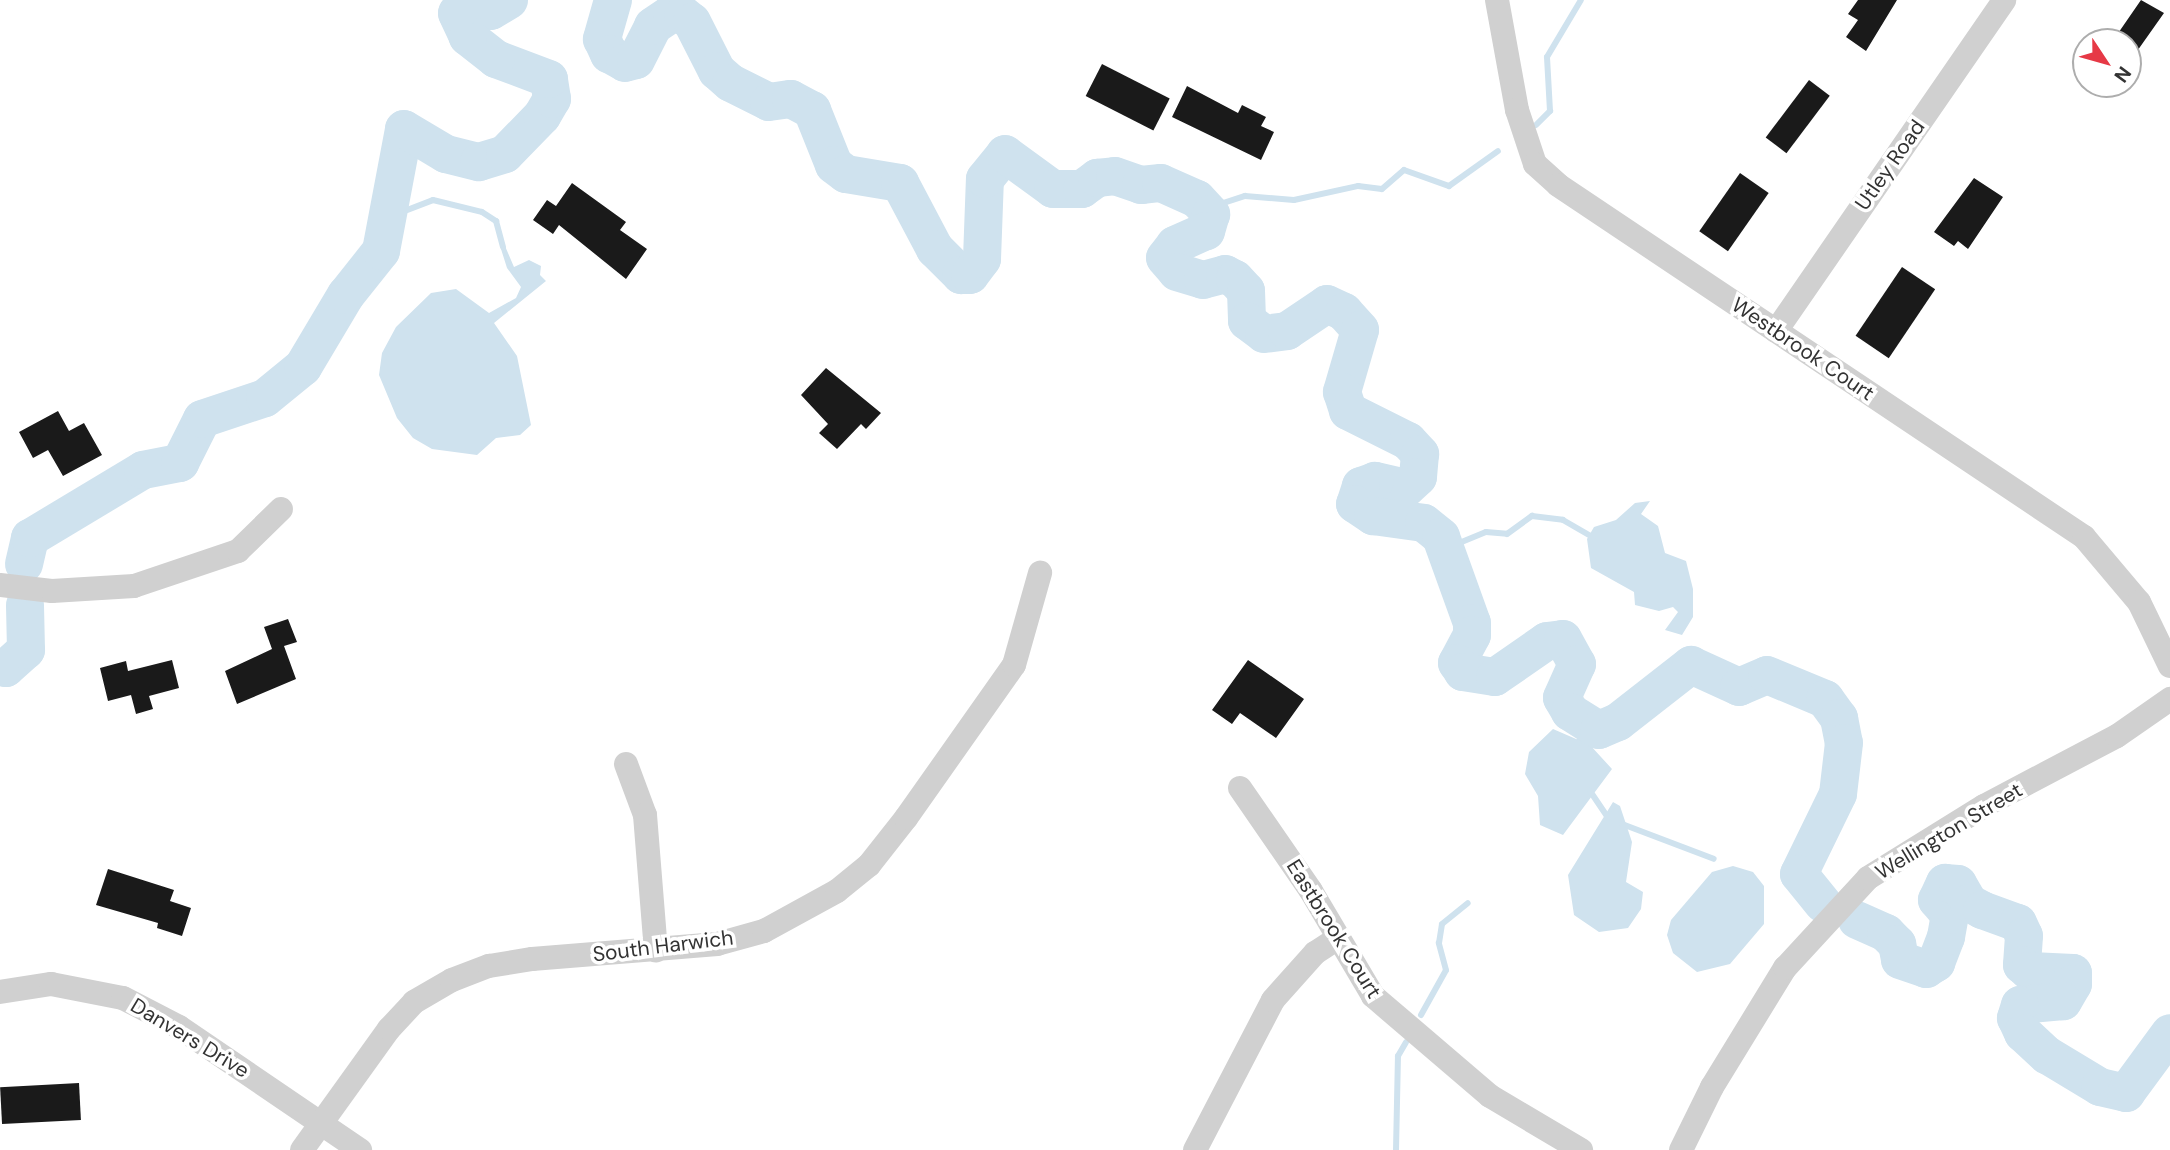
<!DOCTYPE html>
<html>
<head>
<meta charset="utf-8">
<style>
  body { margin:0 }
  #map { position:relative; width:2170px; height:1150px; overflow:hidden; background:#fff; font-family:"DM Sans",sans-serif }
  div>[style] { position:absolute }
  .water>* { inset:0; background:#cfe2ee }
  .stream>* { height:6px; margin:-3px; padding:0 3px; transform-origin:3px; border-radius:3px; background:#cfe2ee }
  .river>* { height:38px; margin:-19px; padding:0 19px; transform-origin:19px; border-radius:19px; background:#cfe2ee }
  .building>* { inset:0; background:#1a1a1a; transform-origin:0 0 }
  .street>* { height:24px; margin:-12px; padding:0 12px; transform-origin:12px; border-radius:12px; background:#d0d0d0 }
  span { translate:-50% -50%; white-space:nowrap; text-align:center; line-height:1.15; -webkit-text-stroke:7px #fff; paint-order:stroke }
  .street-label { font-size:21px; color:#333 }
  .north { position:absolute; left:2072px; top:28px; width:70px; height:70px; box-sizing:border-box; background:#fff; border:2px solid #adadad; border-radius:50%; rotate:126deg; font-size:19px; font-weight:700; line-height:28px; text-align:center; color:#333 }
  .north::after { content:''; display:block; margin:auto; width:24px; height:32px; background:#e63946; clip-path:polygon(50% 0,100% 100%,50% 72%,0 100%) }
</style>
</head>
<body>
<div id="map">
  <div class="water">
    <div style="clip-path:polygon(505px 246px,514px 267px,529px 260px,541px 266px,540px 275px,546px 281px,494px 323px,517px 356px,531px 425px,520px 435px,496px 438px,477px 455px,432px 449px,413px 438px,397px 418px,379px 375px,382px 353px,396px 327px,431px 293px,456px 289px,489px 313px,516px 298px,521px 287px,507px 268px,501px 249px)"></div>
    <div style="clip-path:polygon(1650px 501px,1641px 514px,1658px 526px,1665px 553px,1686px 561px,1693px 589px,1693px 617px,1682px 635px,1665px 630px,1678px 612px,1673px 607px,1659px 611px,1635px 605px,1634px 592px,1591px 568px,1587px 539px,1594px 527px,1616px 520px,1635px 503px)"></div>
    <div style="clip-path:polygon(1553px 729px,1590px 745px,1612px 769px,1563px 835px,1540px 825px,1538px 796px,1525px 774px,1529px 752px)"></div>
    <div style="clip-path:polygon(1613px 802px,1620px 806px,1632px 842px,1626px 882px,1643px 892px,1641px 909px,1628px 928px,1599px 932px,1574px 915px,1568px 875px)"></div>
    <div style="clip-path:polygon(1733px 866px,1753px 872px,1764px 886px,1764px 924px,1730px 964px,1697px 972px,1673px 953px,1667px 935px,1671px 920px,1712px 872px)"></div>
  </div>
  <div class="stream">
    <div style="left:1536px;top:125px;width:20px;rotate:-45deg"></div>
    <div style="left:1550px;top:111px;width:54px;rotate:-93.2deg"></div>
    <div style="left:1547px;top:57px;width:66px;rotate:-59.2deg"></div>
    <div style="left:1208px;top:208px;width:39px;rotate:-18deg"></div>
    <div style="left:1245px;top:196px;width:49px;rotate:4.7deg"></div>
    <div style="left:1294px;top:200px;width:66px;rotate:-12.3deg"></div>
    <div style="left:1358px;top:186px;width:24px;rotate:7deg"></div>
    <div style="left:1382px;top:189px;width:29px;rotate:-41deg"></div>
    <div style="left:1404px;top:170px;width:48px;rotate:19.6deg"></div>
    <div style="left:1449px;top:186px;width:60px;rotate:-35.5deg"></div>
    <div style="left:389px;top:217px;width:47px;rotate:-21.1deg"></div>
    <div style="left:433px;top:200px;width:50px;rotate:13.8deg"></div>
    <div style="left:482px;top:212px;width:17px;rotate:33deg"></div>
    <div style="left:496px;top:221px;width:27px;rotate:75deg"></div>
    <div style="left:1447px;top:548px;width:42px;rotate:-22.3deg"></div>
    <div style="left:1486px;top:532px;width:21px;rotate:5deg"></div>
    <div style="left:1507px;top:534px;width:31px;rotate:-36deg"></div>
    <div style="left:1532px;top:516px;width:31px;rotate:7deg"></div>
    <div style="left:1563px;top:520px;width:34px;rotate:30deg"></div>
    <div style="left:1579px;top:743px;width:21px;rotate:-79deg"></div>
    <div style="left:1590px;top:791px;width:32px;rotate:56deg"></div>
    <div style="left:1622px;top:824px;width:98px;rotate:20.8deg"></div>
    <div style="left:1421px;top:1015px;width:51px;rotate:-60.9deg"></div>
    <div style="left:1446px;top:970px;width:28px;rotate:-105deg"></div>
    <div style="left:1439px;top:943px;width:19px;rotate:-81deg"></div>
    <div style="left:1442px;top:924px;width:33px;rotate:-39deg"></div>
    <div style="left:1396px;top:1150px;width:94px;rotate:-88.8deg"></div>
    <div style="left:1398px;top:1056px;width:16px;rotate:-60deg"></div>
  </div>
  <div class="river">
    <div style="left:475px;top:0;width:19px;rotate:35deg"></div>
    <div style="left:491px;top:11px;width:21px;rotate:-31deg"></div>
    <div style="left:613px;top:0;width:41px;rotate:105.8deg"></div>
    <div style="left:602px;top:39px;width:17px;rotate:65deg"></div>
    <div style="left:609px;top:54px;width:18px;rotate:29deg"></div>
    <div style="left:625px;top:63px;width:11px;rotate:-15deg"></div>
    <div style="left:636px;top:60px;width:38px;rotate:-63deg"></div>
    <div style="left:653px;top:26px;width:23px;rotate:-34deg"></div>
    <div style="left:672px;top:13px;width:11px;rotate:10deg"></div>
    <div style="left:683px;top:15px;width:11px;rotate:38deg"></div>
    <div style="left:692px;top:22px;width:55px;rotate:63deg"></div>
    <div style="left:717px;top:71px;width:18px;rotate:41deg"></div>
    <div style="left:731px;top:83px;width:42px;rotate:26.6deg"></div>
    <div style="left:769px;top:102px;width:22px;rotate:-8deg"></div>
    <div style="left:791px;top:99px;width:24px;rotate:28deg"></div>
    <div style="left:812px;top:110px;width:59px;rotate:68.2deg"></div>
    <div style="left:834px;top:165px;width:15px;rotate:37deg"></div>
    <div style="left:846px;top:174px;width:55px;rotate:9.5deg"></div>
    <div style="left:900px;top:183px;width:75px;rotate:62.1deg"></div>
    <div style="left:935px;top:249px;width:37px;rotate:45deg"></div>
    <div style="left:961px;top:275px;width:9px"></div>
    <div style="left:970px;top:275px;width:20px;rotate:-53deg"></div>
    <div style="left:982px;top:259px;width:80px;rotate:-87.9deg"></div>
    <div style="left:985px;top:179px;width:32px;rotate:-51deg"></div>
    <div style="left:1005px;top:154px;width:59px;rotate:36.1deg"></div>
    <div style="left:1053px;top:189px;width:29px"></div>
    <div style="left:1082px;top:189px;width:19px;rotate:-36deg"></div>
    <div style="left:1097px;top:178px;width:18px;rotate:-6deg"></div>
    <div style="left:1115px;top:176px;width:28px;rotate:19deg"></div>
    <div style="left:1141px;top:185px;width:20px;rotate:-6deg"></div>
    <div style="left:1161px;top:183px;width:39px;rotate:24deg"></div>
    <div style="left:1197px;top:199px;width:21px;rotate:47deg"></div>
    <div style="left:1211px;top:214px;width:18px;rotate:106deg"></div>
    <div style="left:1206px;top:231px;width:34px;rotate:156deg"></div>
    <div style="left:1175px;top:245px;width:16px;rotate:128deg"></div>
    <div style="left:1165px;top:258px;width:18px;rotate:49deg"></div>
    <div style="left:1177px;top:272px;width:27px;rotate:17deg"></div>
    <div style="left:1203px;top:280px;width:23px;rotate:-15deg"></div>
    <div style="left:1225px;top:274px;width:11px;rotate:27deg"></div>
    <div style="left:1235px;top:279px;width:16px;rotate:47deg"></div>
    <div style="left:1246px;top:291px;width:30px;rotate:88deg"></div>
    <div style="left:1247px;top:321px;width:21px;rotate:37deg"></div>
    <div style="left:1264px;top:334px;width:23px;rotate:-7deg"></div>
    <div style="left:1287px;top:331px;width:48px;rotate:-34deg"></div>
    <div style="left:1327px;top:304px;width:19px;rotate:25deg"></div>
    <div style="left:1344px;top:312px;width:24px;rotate:48deg"></div>
    <div style="left:1360px;top:330px;width:65px;rotate:106.2deg"></div>
    <div style="left:1342px;top:392px;width:20px;rotate:72deg"></div>
    <div style="left:1348px;top:411px;width:67px;rotate:26.6deg"></div>
    <div style="left:1408px;top:441px;width:18px;rotate:47deg"></div>
    <div style="left:1420px;top:454px;width:23px;rotate:95deg"></div>
    <div style="left:1418px;top:477px;width:16px;rotate:137deg"></div>
    <div style="left:1406px;top:488px;width:32px;rotate:-167deg"></div>
    <div style="left:1375px;top:481px;width:15px;rotate:160deg"></div>
    <div style="left:1361px;top:486px;width:19px;rotate:108deg"></div>
    <div style="left:1355px;top:504px;width:22px;rotate:34deg"></div>
    <div style="left:1373px;top:516px;width:51px;rotate:7.8deg"></div>
    <div style="left:1424px;top:523px;width:22px;rotate:39deg"></div>
    <div style="left:1441px;top:537px;width:91px;rotate:70.2deg"></div>
    <div style="left:1472px;top:623px;width:12px;rotate:90deg"></div>
    <div style="left:1472px;top:635px;width:32px;rotate:118deg"></div>
    <div style="left:1457px;top:663px;width:11px;rotate:56deg"></div>
    <div style="left:1463px;top:672px;width:32px;rotate:9deg"></div>
    <div style="left:1495px;top:677px;width:63px;rotate:-34.7deg"></div>
    <div style="left:1547px;top:641px;width:16px;rotate:-7deg"></div>
    <div style="left:1563px;top:639px;width:29px;rotate:61deg"></div>
    <div style="left:1577px;top:664px;width:37px;rotate:114deg"></div>
    <div style="left:1562px;top:698px;width:16px;rotate:60deg"></div>
    <div style="left:1570px;top:712px;width:34px;rotate:32deg"></div>
    <div style="left:1599px;top:730px;width:21px;rotate:-23deg"></div>
    <div style="left:1618px;top:722px;width:93px;rotate:-38deg"></div>
    <div style="left:1691px;top:665px;width:53px;rotate:24.6deg"></div>
    <div style="left:1739px;top:687px;width:30px;rotate:-23deg"></div>
    <div style="left:1767px;top:675px;width:63px;rotate:22.5deg"></div>
    <div style="left:1825px;top:699px;width:24px;rotate:54deg"></div>
    <div style="left:1839px;top:718px;width:25px;rotate:79deg"></div>
    <div style="left:1844px;top:743px;width:51px;rotate:96.7deg"></div>
    <div style="left:1838px;top:794px;width:89px;rotate:116deg"></div>
    <div style="left:1799px;top:874px;width:38px;rotate:51deg"></div>
    <div style="left:24px;top:564px;width:27px;rotate:-77deg"></div>
    <div style="left:30px;top:538px;width:132px;rotate:-31deg"></div>
    <div style="left:143px;top:470px;width:38px;rotate:-11deg"></div>
    <div style="left:180px;top:463px;width:49px;rotate:-63.4deg"></div>
    <div style="left:202px;top:419px;width:66px;rotate:-18.4deg"></div>
    <div style="left:265px;top:398px;width:49px;rotate:-39.2deg"></div>
    <div style="left:303px;top:367px;width:84px;rotate:-59.2deg"></div>
    <div style="left:346px;top:295px;width:56px;rotate:-51.5deg"></div>
    <div style="left:381px;top:251px;width:124px;rotate:-79.3deg"></div>
    <div style="left:404px;top:129px;width:49px;rotate:30.8deg"></div>
    <div style="left:446px;top:154px;width:34px;rotate:14deg"></div>
    <div style="left:479px;top:162px;width:27px;rotate:-17deg"></div>
    <div style="left:505px;top:154px;width:53px;rotate:-45.8deg"></div>
    <div style="left:542px;top:116px;width:20px;rotate:-60deg"></div>
    <div style="left:552px;top:99px;width:20px;rotate:-99deg"></div>
    <div style="left:549px;top:79px;width:57px;rotate:-159.3deg"></div>
    <div style="left:496px;top:59px;width:36px;rotate:-142deg"></div>
    <div style="left:468px;top:37px;width:26px;rotate:-115deg"></div>
    <div style="left:457px;top:13px;width:16px;rotate:-55deg"></div>
    <div style="left:0;top:667px;width:6px;rotate:9deg"></div>
    <div style="left:6px;top:668px;width:27px;rotate:-42deg"></div>
    <div style="left:26px;top:650px;width:45px;rotate:-91.3deg"></div>
    <div style="left:1857px;top:920px;width:32px;rotate:24deg"></div>
    <div style="left:1886px;top:933px;width:16px;rotate:45deg"></div>
    <div style="left:1897px;top:944px;width:16px;rotate:79deg"></div>
    <div style="left:1900px;top:960px;width:28px;rotate:19deg"></div>
    <div style="left:1926px;top:969px;width:12px;rotate:-31deg"></div>
    <div style="left:1936px;top:963px;width:28px;rotate:-69deg"></div>
    <div style="left:1946px;top:937px;width:22px;rotate:-80deg"></div>
    <div style="left:1950px;top:915px;width:20px;rotate:-131deg"></div>
    <div style="left:1937px;top:900px;width:19px;rotate:-65deg"></div>
    <div style="left:1945px;top:883px;width:13px;rotate:4deg"></div>
    <div style="left:1958px;top:884px;width:22px;rotate:60deg"></div>
    <div style="left:1969px;top:903px;width:15px;rotate:28deg"></div>
    <div style="left:1982px;top:910px;width:38px;rotate:20deg"></div>
    <div style="left:2018px;top:923px;width:14px;rotate:65deg"></div>
    <div style="left:2024px;top:936px;width:29px;rotate:94deg"></div>
    <div style="left:2022px;top:965px;width:9px;rotate:41deg"></div>
    <div style="left:2029px;top:971px;width:44px;rotate:2.6deg"></div>
    <div style="left:2073px;top:973px;width:11px;rotate:90deg"></div>
    <div style="left:2073px;top:984px;width:20px;rotate:120deg"></div>
    <div style="left:2063px;top:1001px;width:43px;rotate:174.7deg"></div>
    <div style="left:2020px;top:1005px;width:14px;rotate:107deg"></div>
    <div style="left:2016px;top:1018px;width:17px;rotate:65deg"></div>
    <div style="left:2023px;top:1033px;width:33px;rotate:43deg"></div>
    <div style="left:2047px;top:1055px;width:62px;rotate:31.1deg"></div>
    <div style="left:2100px;top:1087px;width:27px;rotate:13deg"></div>
    <div style="left:2126px;top:1093px;width:74px;rotate:-53.7deg"></div>
  </div>
  <div class="building">
    <div style="clip-path:polygon(1858px 0,1897px 0,1866px 51px,1846px 37px,1858px 20px,1848px 14px)"></div>
    <div style="clip-path:polygon(2141px 0,2164px 13px,2128px 64px,2128px 42px,2112px 42px)"></div>
    <div style="left:1102px;top:64px;width:76px;height:36px;rotate:27deg"></div>
    <div style="left:1809px;top:80px;width:26px;height:72px;rotate:37deg"></div>
    <div style="clip-path:polygon(1187px 86px,1238px 113px,1242px 105px,1266px 117px,1261px 126px,1274px 132px,1261px 160px,1172px 117px)"></div>
    <div style="left:1740px;top:173px;width:35px;height:71px;rotate:35deg"></div>
    <div style="clip-path:polygon(1974px 178px,2003px 197px,1968px 249px,1958px 241px,1954px 246px,1934px 232px)"></div>
    <div style="clip-path:polygon(572px 183px,626px 222px,620px 230px,647px 249px,626px 279px,559px 225px,553px 234px,533px 220px,547px 200px,556px 206px)"></div>
    <div style="left:1902px;top:267px;width:40px;height:83px;rotate:34deg"></div>
    <div style="clip-path:polygon(826px 368px,881px 413px,866px 429px,861px 424px,837px 449px,819px 433px,828px 424px,801px 395px)"></div>
    <div style="clip-path:polygon(58px 411px,69px 431px,84px 423px,102px 455px,63px 476px,48px 450px,33px 458px,19px 432px)"></div>
    <div style="clip-path:polygon(288px 619px,297px 642px,284px 646px,296px 679px,237px 704px,225px 671px,272px 649px,264px 627px)"></div>
    <div style="clip-path:polygon(172px 660px,179px 688px,149px 696px,153px 709px,136px 714px,131px 695px,108px 701px,100px 668px,126px 661px,128px 671px)"></div>
    <div style="clip-path:polygon(1248px 660px,1304px 699px,1276px 738px,1240px 713px,1232px 724px,1212px 710px)"></div>
    <div style="clip-path:polygon(108px 869px,174px 890px,170px 901px,191px 908px,182px 936px,157px 928px,158px 923px,96px 905px)"></div>
    <div style="left:79px;top:1083px;width:37px;height:79px;rotate:87deg"></div>
  </div>
  <div class="street">
    <div style="left:1497px;top:0;width:112px;rotate:79.7deg"></div>
    <div style="left:1517px;top:110px;width:57px;rotate:71.6deg"></div>
    <div style="left:1535px;top:164px;width:31px;rotate:42deg"></div>
    <div style="left:1558px;top:185px;width:633px;rotate:33.79deg"></div>
    <div style="left:2084px;top:537px;width:85px;rotate:49.8deg"></div>
    <div style="left:2139px;top:602px;width:71px;rotate:64.2deg"></div>
    <div style="left:1776px;top:331px;width:402px;rotate:-55.4deg"></div>
    <div style="left:0;top:585px;width:52px;rotate:6.6deg"></div>
    <div style="left:52px;top:591px;width:82px;rotate:-3.5deg"></div>
    <div style="left:134px;top:586px;width:110px;rotate:-18.6deg"></div>
    <div style="left:238px;top:551px;width:60px;rotate:-44.3deg"></div>
    <div style="left:626px;top:764px;width:54px;rotate:69.6deg"></div>
    <div style="left:645px;top:815px;width:136px;rotate:85.4deg"></div>
    <div style="left:1240px;top:788px;width:125px;rotate:55.4deg"></div>
    <div style="left:1311px;top:891px;width:122px;rotate:59.4deg"></div>
    <div style="left:1373px;top:996px;width:154px;rotate:40.5deg"></div>
    <div style="left:1490px;top:1096px;width:106px;rotate:30.7deg"></div>
    <div style="left:0;top:992px;width:52px;rotate:-8.9deg"></div>
    <div style="left:51px;top:984px;width:73px;rotate:11deg"></div>
    <div style="left:123px;top:998px;width:63px;rotate:27.4deg"></div>
    <div style="left:179px;top:1027px;width:219px;rotate:34.2deg"></div>
    <div style="left:302px;top:1150px;width:149px;rotate:-54.3deg"></div>
    <div style="left:389px;top:1029px;width:37px;rotate:-47deg"></div>
    <div style="left:414px;top:1002px;width:44px;rotate:-30.1deg"></div>
    <div style="left:452px;top:980px;width:40px;rotate:-21deg"></div>
    <div style="left:489px;top:966px;width:44px;rotate:-9.2deg"></div>
    <div style="left:532px;top:959px;width:186px;rotate:-4.6deg"></div>
    <div style="left:717px;top:944px;width:49px;rotate:-15.5deg"></div>
    <div style="left:764px;top:931px;width:83px;rotate:-28.7deg"></div>
    <div style="left:837px;top:891px;width:41px;rotate:-39.1deg"></div>
    <div style="left:869px;top:865px;width:60px;rotate:-51.8deg"></div>
    <div style="left:906px;top:818px;width:187px;rotate:-54.8deg"></div>
    <div style="left:1014px;top:665px;width:96px;rotate:-74.2deg"></div>
    <div style="left:1195px;top:1150px;width:169px;rotate:-62.5deg"></div>
    <div style="left:1273px;top:1000px;width:63px;rotate:-48.2deg"></div>
    <div style="left:1315px;top:953px;width:27px;rotate:-33deg"></div>
    <div style="left:1681px;top:1150px;width:70px;rotate:-63.8deg"></div>
    <div style="left:1712px;top:1087px;width:140px;rotate:-58.5deg"></div>
    <div style="left:1785px;top:968px;width:122px;rotate:-47.3deg"></div>
    <div style="left:1868px;top:878px;width:137px;rotate:-31.8deg"></div>
    <div style="left:1984px;top:806px;width:150px;rotate:-27.8deg"></div>
    <div style="left:2117px;top:736px;width:65px;rotate:-34.9deg"></div>
  </div>
  <div class="street-label">
    <span style="left:1890px;top:165px;rotate:-55deg">Utley Road</span>
    <span style="left:1803px;top:349px;rotate:34deg">Westbrook Court</span>
    <span style="left:1949px;top:831px;rotate:-31deg">Wellington Street</span>
    <span style="left:1334px;top:929px;rotate:58deg">Eastbrook Court</span>
    <span style="left:663px;top:946px;rotate:-7deg">South Harwich</span>
    <span style="left:190px;top:1038px;rotate:31deg">Danvers Drive</span>
  </div>
  <div class="north">N</div>
</div>
</body>
</html>
